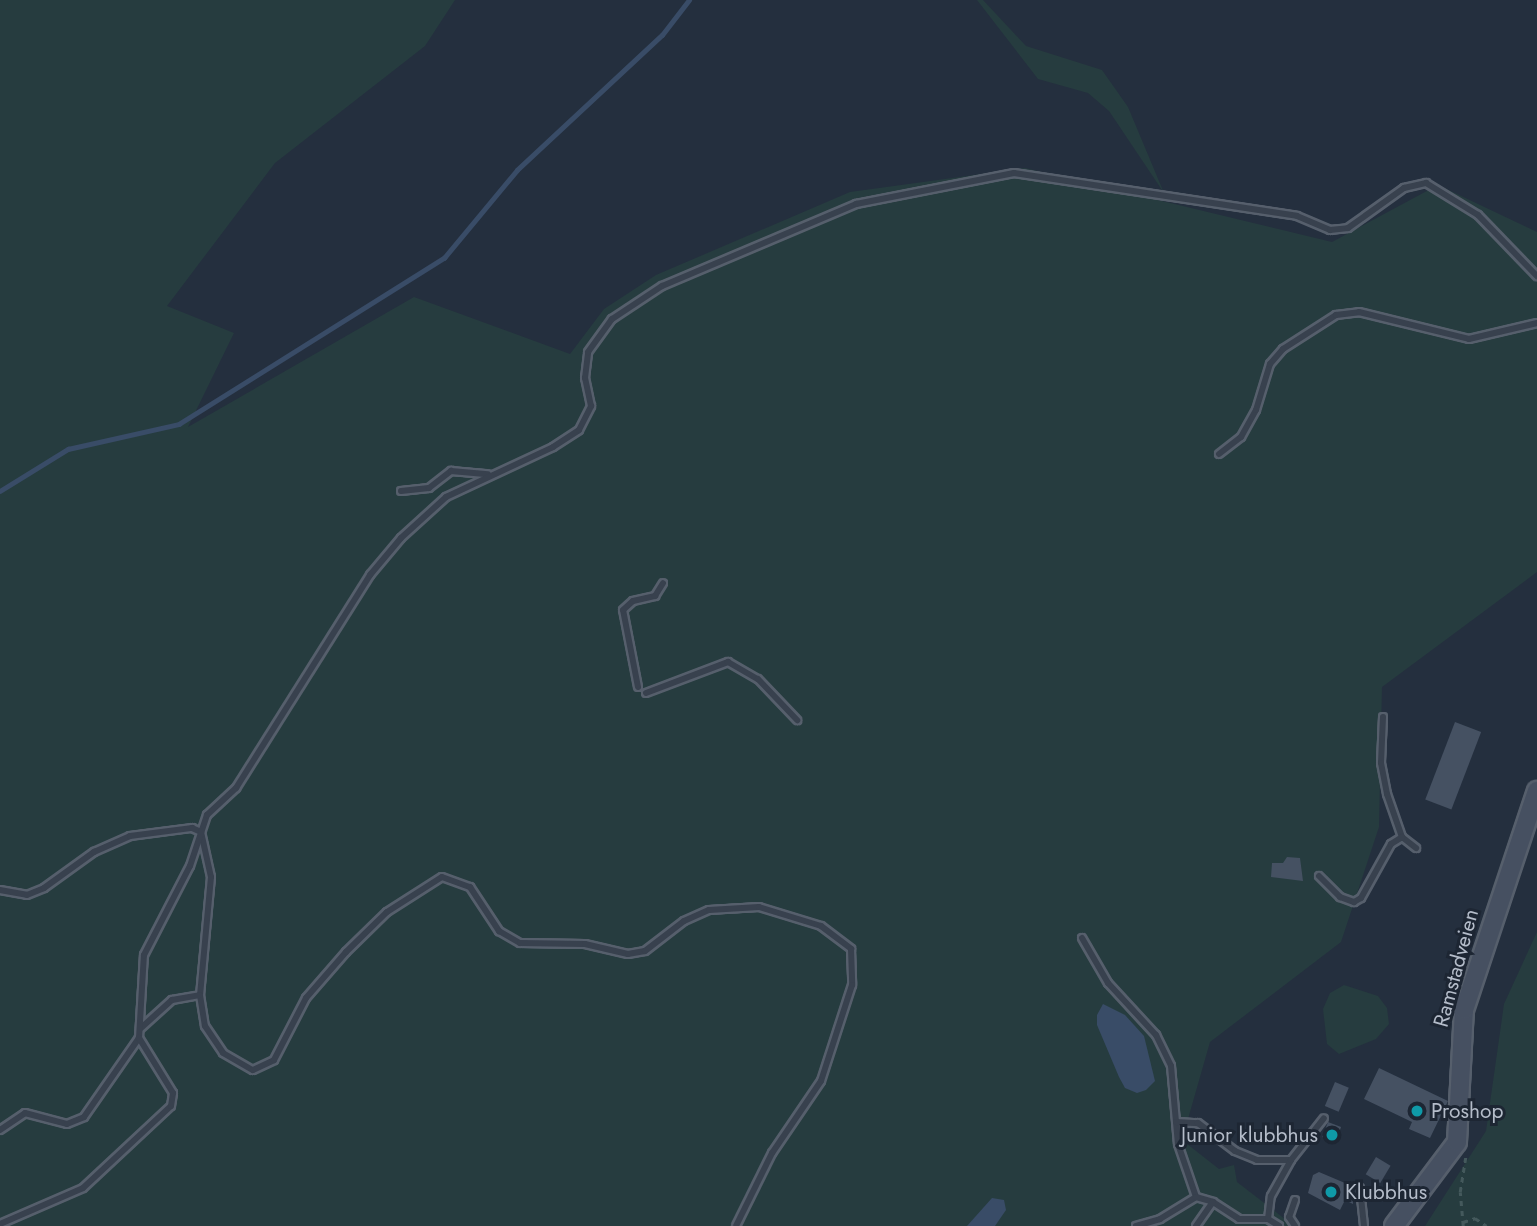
<!DOCTYPE html>
<html>
<head>
<meta charset="utf-8">
<style>
  body { margin:0 }
  #map { position:relative; width:1537px; height:1226px; overflow:hidden; background:#242f3e; font-family:Jost,sans-serif }
  div>[style] { position:absolute }
  .green>* { inset:0; background:#263c3f }
  .water>* { inset:0; background:#394c67 }
  .stream>* { height:4.5px; margin:-2.25px; padding:0 2.25px; transform-origin:2.25px; border-radius:2.25px; background:#394c67 }
  .building>* { inset:0; background:#455162; transform-origin:0 0 }
  .path>* { height:2.5px; margin-top:-1.25px; transform-origin:0; background:repeating-linear-gradient(90deg,#44595c 0 5px,transparent 0 10px) }
  .roads { filter:drop-shadow(2px 0 #565f6c) drop-shadow(-2px 0 #565f6c) drop-shadow(0 2px #565f6c) drop-shadow(0 -2px #565f6c) }
  .lane>* { height:6px; margin:-3px; padding:0 3px; transform-origin:3px; border-radius:3px; background:#38414e }
  .secondary>* { height:18px; margin:-9px; padding:0 9px; transform-origin:9px; border-radius:9px; background:#465061 }
  .dots>* { width:19px; height:19px; translate:-50% -50%; box-sizing:border-box; border:4px solid #1d2633; border-radius:50% }
  span { translate:-50% -50%; white-space:nowrap; text-align:center; line-height:1.15; -webkit-text-stroke:6px #1d2633; paint-order:stroke }
  .street-label { font-size:21px; color:#b4bcc9 }
  .poi-label { font-size:21px; color:#b4bcc9 }
  .left { translate:0 -50%; text-align:left }
  .right { translate:-100% -50%; text-align:right }
</style>
</head>
<body>
<div id="map">
  <div class="green">
    <div style="clip-path:polygon(0 0,455px 0,425px 46px,275px 163px,167px 306px,234px 333px,188px 427px,414px 297px,570px 354px,604px 309px,656px 275px,850px 192px,1025px 168px,1332px 242px,1438px 185px,1537px 232px,1537px 572px,1382px 687px,1379px 827px,1341px 942px,1210px 1042px,1182px 1140px,1219px 1169px,1234px 1165px,1237px 1182px,1294px 1226px,0 1226px)"></div>
    <div style="clip-path:polygon(977px 0,983px 0,1026px 46px,1102px 70px,1128px 107px,1164px 193px,1109px 111px,1088px 93px,1038px 79px)"></div>
    <div style="clip-path:polygon(1537px 932px,1537px 1226px,1425px 1226px,1486px 1131px,1504px 1004px)"></div>
    <div style="clip-path:polygon(1344px 985px,1378px 996px,1387px 1008px,1389px 1024px,1376px 1039px,1339px 1054px,1327px 1044px,1323px 1009px,1330px 993px)"></div>
  </div>
  <div class="water">
    <div style="clip-path:polygon(1103px 1004px,1125px 1015px,1144px 1036px,1155px 1081px,1146px 1090px,1137px 1093px,1125px 1088px,1119px 1077px,1097px 1025px,1097px 1015px)"></div>
    <div style="clip-path:polygon(992px 1198px,1004px 1200px,1006px 1210px,995px 1226px,967px 1226px)"></div>
  </div>
  <div class="stream">
    <div style="left:0;top:491px;width:80px;rotate:-31.7deg"></div>
    <div style="left:68px;top:449px;width:114px;rotate:-12.7deg"></div>
    <div style="left:179px;top:424px;width:313px;rotate:-32.1deg"></div>
    <div style="left:444px;top:258px;width:114px;rotate:-50.3deg"></div>
    <div style="left:517px;top:170px;width:198px;rotate:-43deg"></div>
    <div style="left:662px;top:35px;width:44px;rotate:-52.4deg"></div>
  </div>
  <div class="building">
    <div style="left:1455px;top:722px;width:28px;height:83px;rotate:21deg"></div>
    <div style="clip-path:polygon(1287px 857px,1300px 858px,1303px 881px,1271px 877px,1272px 863px,1283px 863px)"></div>
    <div style="clip-path:polygon(1379px 1068px,1448px 1101px,1430px 1138px,1409px 1129px,1412px 1122px,1364px 1099px)"></div>
    <div style="left:1335px;top:1082px;width:15px;height:26px;rotate:23deg"></div>
    <div style="left:1328px;top:1122px;width:14px;height:16px;rotate:21deg"></div>
    <div style="left:1376px;top:1157px;width:17px;height:20px;rotate:31deg"></div>
    <div style="clip-path:polygon(1319px 1172px,1352px 1186px,1353px 1204px,1345px 1200px,1340px 1210px,1308px 1193px,1313px 1175px)"></div>
  </div>
  <div class="path">
    <div style="left:1463px;top:1222px;width:13px;rotate:-18deg"></div>
    <div style="left:1475px;top:1218px;width:14px;rotate:34deg"></div>
    <div style="left:1463px;top:1226px;width:34px;rotate:-95deg"></div>
    <div style="left:1460px;top:1192px;width:36px;rotate:-81deg"></div>
  </div>
  <div class="roads">
    <div class="lane">
      <div style="left:1219px;top:454px;width:28px;rotate:-38deg"></div>
      <div style="left:1241px;top:437px;width:31px;rotate:-61deg"></div>
      <div style="left:1256px;top:410px;width:48px;rotate:-73.1deg"></div>
      <div style="left:1270px;top:364px;width:20px;rotate:-49deg"></div>
      <div style="left:1283px;top:349px;width:63px;rotate:-32.7deg"></div>
      <div style="left:1336px;top:315px;width:23px;rotate:-7deg"></div>
      <div style="left:1359px;top:312px;width:113px;rotate:13.8deg"></div>
      <div style="left:1469px;top:339px;width:70px;rotate:-13.2deg"></div>
      <div style="left:401px;top:491px;width:28px;rotate:-6deg"></div>
      <div style="left:429px;top:488px;width:28px;rotate:-38deg"></div>
      <div style="left:451px;top:471px;width:37px;rotate:5deg"></div>
      <div style="left:638px;top:687px;width:78px;rotate:-101deg"></div>
      <div style="left:623px;top:610px;width:13px;rotate:-42deg"></div>
      <div style="left:633px;top:601px;width:23px;rotate:-13deg"></div>
      <div style="left:655px;top:596px;width:15px;rotate:-58deg"></div>
      <div style="left:646px;top:693px;width:88px;rotate:-20.7deg"></div>
      <div style="left:728px;top:662px;width:34px;rotate:30deg"></div>
      <div style="left:758px;top:679px;width:57px;rotate:46.4deg"></div>
      <div style="left:1383px;top:717px;width:46px;rotate:92.5deg"></div>
      <div style="left:1381px;top:763px;width:32px;rotate:79deg"></div>
      <div style="left:1387px;top:794px;width:46px;rotate:70.8deg"></div>
      <div style="left:1402px;top:837px;width:18px;rotate:38deg"></div>
      <div style="left:1319px;top:876px;width:30px;rotate:45deg"></div>
      <div style="left:1340px;top:897px;width:15px;rotate:20deg"></div>
      <div style="left:1354px;top:902px;width:8px;rotate:-30deg"></div>
      <div style="left:1361px;top:898px;width:62px;rotate:-60.9deg"></div>
      <div style="left:1391px;top:844px;width:13px;rotate:-32deg"></div>
      <div style="left:0;top:890px;width:27px;rotate:10deg"></div>
      <div style="left:27px;top:895px;width:18px;rotate:-22deg"></div>
      <div style="left:44px;top:888px;width:62px;rotate:-35.8deg"></div>
      <div style="left:94px;top:852px;width:39px;rotate:-24deg"></div>
      <div style="left:130px;top:836px;width:63px;rotate:-7.4deg"></div>
      <div style="left:192px;top:828px;width:10px;rotate:24deg"></div>
      <div style="left:201px;top:832px;width:46px;rotate:77.5deg"></div>
      <div style="left:211px;top:877px;width:119px;rotate:95.3deg"></div>
      <div style="left:200px;top:995px;width:31px;rotate:81deg"></div>
      <div style="left:205px;top:1026px;width:32px;rotate:56deg"></div>
      <div style="left:223px;top:1053px;width:34px;rotate:30deg"></div>
      <div style="left:253px;top:1070px;width:23px;rotate:-25deg"></div>
      <div style="left:274px;top:1060px;width:70px;rotate:-62.7deg"></div>
      <div style="left:306px;top:998px;width:61px;rotate:-49deg"></div>
      <div style="left:346px;top:952px;width:57px;rotate:-44.3deg"></div>
      <div style="left:387px;top:912px;width:65px;rotate:-32.5deg"></div>
      <div style="left:442px;top:877px;width:30px;rotate:20deg"></div>
      <div style="left:470px;top:887px;width:53px;rotate:56.6deg"></div>
      <div style="left:499px;top:931px;width:24px;rotate:30deg"></div>
      <div style="left:520px;top:943px;width:65px;rotate:0.9deg"></div>
      <div style="left:585px;top:944px;width:44px;rotate:13.1deg"></div>
      <div style="left:628px;top:954px;width:17px;rotate:-10deg"></div>
      <div style="left:645px;top:951px;width:49px;rotate:-37.6deg"></div>
      <div style="left:684px;top:921px;width:27px;rotate:-24deg"></div>
      <div style="left:709px;top:910px;width:50px;rotate:-3.4deg"></div>
      <div style="left:759px;top:907px;width:65px;rotate:17deg"></div>
      <div style="left:821px;top:926px;width:38px;rotate:37deg"></div>
      <div style="left:851px;top:949px;width:36px;rotate:88deg"></div>
      <div style="left:852px;top:985px;width:101px;rotate:107.9deg"></div>
      <div style="left:821px;top:1081px;width:87px;rotate:124.2deg"></div>
      <div style="left:772px;top:1153px;width:81px;rotate:116.3deg"></div>
      <div style="left:1082px;top:938px;width:52px;rotate:60deg"></div>
      <div style="left:1108px;top:983px;width:71px;rotate:47.3deg"></div>
      <div style="left:1156px;top:1035px;width:34px;rotate:64deg"></div>
      <div style="left:1171px;top:1066px;width:78px;rotate:84.9deg"></div>
      <div style="left:1178px;top:1144px;width:56px;rotate:71.2deg"></div>
      <div style="left:141px;top:1028px;width:42px;rotate:-42.1deg"></div>
      <div style="left:172px;top:1000px;width:28px;rotate:-10deg"></div>
      <div style="left:1176px;top:1122px;width:22px;rotate:3deg"></div>
      <div style="left:1198px;top:1123px;width:46px;rotate:37.1deg"></div>
      <div style="left:1235px;top:1151px;width:24px;rotate:22deg"></div>
      <div style="left:1257px;top:1160px;width:34px"></div>
      <div style="left:0;top:1130px;width:30px;rotate:-34deg"></div>
      <div style="left:25px;top:1113px;width:43px;rotate:14.7deg"></div>
      <div style="left:67px;top:1124px;width:18px;rotate:-22deg"></div>
      <div style="left:84px;top:1117px;width:96px;rotate:-55.2deg"></div>
      <div style="left:139px;top:1038px;width:83px;rotate:-86.6deg"></div>
      <div style="left:144px;top:955px;width:100px;rotate:-62.7deg"></div>
      <div style="left:190px;top:866px;width:54px;rotate:-71.6deg"></div>
      <div style="left:207px;top:815px;width:40px;rotate:-43deg"></div>
      <div style="left:236px;top:788px;width:252px;rotate:-57.8deg"></div>
      <div style="left:370px;top:575px;width:48px;rotate:-50deg"></div>
      <div style="left:401px;top:538px;width:61px;rotate:-42.3deg"></div>
      <div style="left:446px;top:497px;width:118px;rotate:-25deg"></div>
      <div style="left:553px;top:447px;width:31px;rotate:-33deg"></div>
      <div style="left:579px;top:430px;width:27px;rotate:-63deg"></div>
      <div style="left:591px;top:406px;width:29px;rotate:-102deg"></div>
      <div style="left:585px;top:378px;width:26px;rotate:-83deg"></div>
      <div style="left:588px;top:352px;width:41px;rotate:-54deg"></div>
      <div style="left:612px;top:319px;width:60px;rotate:-33.4deg"></div>
      <div style="left:662px;top:286px;width:211px;rotate:-22.9deg"></div>
      <div style="left:856px;top:204px;width:161px;rotate:-11.1deg"></div>
      <div style="left:1014px;top:173px;width:286px;rotate:8.6deg"></div>
      <div style="left:1297px;top:216px;width:36px;rotate:23deg"></div>
      <div style="left:1330px;top:230px;width:18px;rotate:-6deg"></div>
      <div style="left:1348px;top:228px;width:69px;rotate:-35.5deg"></div>
      <div style="left:1404px;top:188px;width:23px;rotate:-13deg"></div>
      <div style="left:1426px;top:183px;width:61px;rotate:31.6deg"></div>
      <div style="left:1478px;top:215px;width:85px;rotate:46deg"></div>
      <div style="left:1360px;top:1188px;width:38px;rotate:84deg"></div>
      <div style="left:1295px;top:1200px;width:18px;rotate:109deg"></div>
      <div style="left:1289px;top:1217px;width:11px;rotate:56deg"></div>
      <div style="left:1268px;top:1219px;width:13px;rotate:32deg"></div>
      <div style="left:0;top:1224px;width:90px;rotate:-23.4deg"></div>
      <div style="left:83px;top:1188px;width:120px;rotate:-43deg"></div>
      <div style="left:171px;top:1106px;width:13px;rotate:-81deg"></div>
      <div style="left:173px;top:1093px;width:65px;rotate:-121.7deg"></div>
      <div style="left:1136px;top:1226px;width:25px;rotate:-16deg"></div>
      <div style="left:1160px;top:1219px;width:42px;rotate:-31.4deg"></div>
      <div style="left:1196px;top:1197px;width:18px;rotate:16deg"></div>
      <div style="left:1213px;top:1202px;width:31px;rotate:33deg"></div>
      <div style="left:1239px;top:1219px;width:29px"></div>
      <div style="left:1268px;top:1219px;width:23px;rotate:-83deg"></div>
      <div style="left:1271px;top:1196px;width:41px;rotate:-60.9deg"></div>
      <div style="left:1291px;top:1160px;width:53px;rotate:-51.8deg"></div>
      <div style="left:1196px;top:1226px;width:29px;rotate:-55deg"></div>
    </div>
    <div class="secondary">
      <div style="left:1394px;top:1226px;width:105px;rotate:-53.1deg"></div>
      <div style="left:1457px;top:1142px;width:132px;rotate:-87deg"></div>
      <div style="left:1464px;top:1010px;width:231px;rotate:-71.6deg"></div>
    </div>
  </div>
  <div class="dots">
    <div style="left:1417px;top:1111px;background:#0f9aa8"></div>
    <div style="left:1332px;top:1135px;background:#0f9aa8"></div>
    <div style="left:1331px;top:1192px;background:#0f9aa8"></div>
  </div>
  <div class="street-label">
    <span style="left:1456px;top:968px;rotate:-75deg">Ramstadveien</span>
  </div>
  <div class="poi-label">
    <span class="left" style="left:1431px;top:1111px">Proshop</span>
    <span class="right" style="left:1318px;top:1135px">Junior klubbhus</span>
    <span class="left" style="left:1345px;top:1192px">Klubbhus</span>
  </div>
</div>
</body>
</html>
